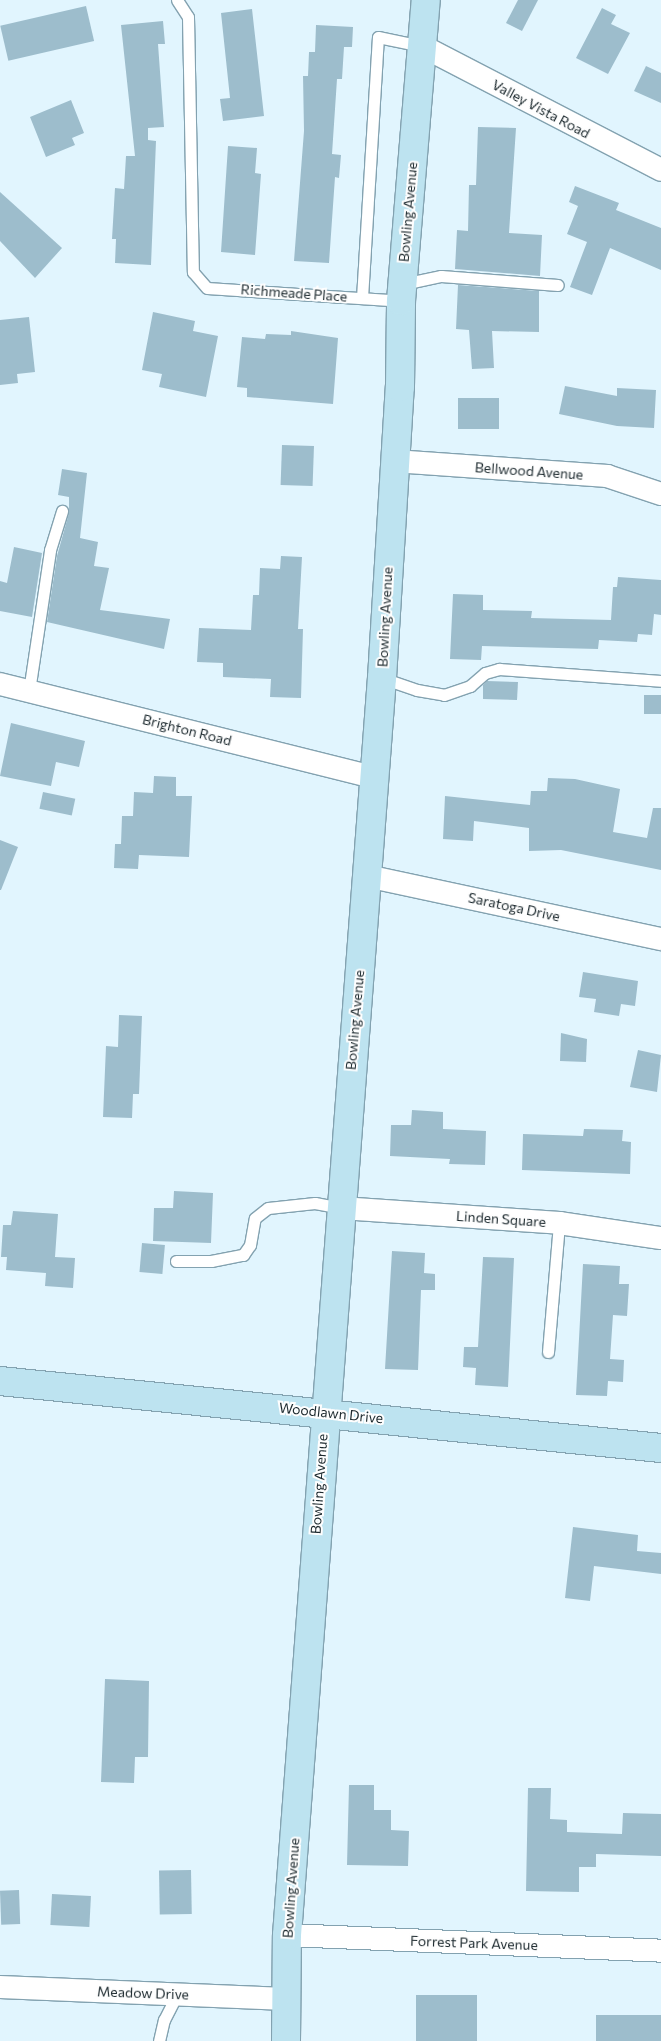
<!DOCTYPE html>
<html>
<head>
<meta charset="utf-8">
<style>
  body { margin:0 }
  #map { position:relative; width:661px; height:2041px; overflow:hidden; background:#e1f5fe; font-family:Commissioner,sans-serif }
  div>[style] { position:absolute }
  .building>* { inset:0; background:#9dbdcc; transform-origin:0 0 }
  .roads { filter:drop-shadow(1px 0 #83a2b0) drop-shadow(-1px 0 #83a2b0) drop-shadow(0 1px #83a2b0) drop-shadow(0 -1px #83a2b0) }
  .lane>* { height:11px; margin:-5.5px; padding:0 5.5px; transform-origin:5.5px; border-radius:5.5px; background:#fff }
  .street>* { height:22px; margin:-11px; padding:0 11px; transform-origin:11px; border-radius:11px; background:#fff }
  .secondary>* { height:28px; margin:-14px; padding:0 14px; transform-origin:14px; border-radius:14px; background:#bde3f0 }
  span { translate:-50% -50%; white-space:nowrap; text-align:center; line-height:1.15; -webkit-text-stroke:4px #fefefe; paint-order:stroke }
  .street-label { font-size:14px; color:#1c292e }
</style>
</head>
<body>
<div id="map">
  <div class="building">
    <div style="clip-path:polygon(518px 0,538px 0,522px 31px,506px 23px)"></div>
    <div style="left:86px;top:6px;width:36px;height:88px;rotate:77deg"></div>
    <div style="clip-path:polygon(602px 8px,616px 15px,611px 24px,630px 33px,608px 74px,576px 58px)"></div>
    <div style="clip-path:polygon(252px 9px,264px 116px,223px 121px,220px 99px,230px 98px,221px 13px)"></div>
    <div style="clip-path:polygon(163px 21px,165px 44px,158px 44px,164px 127px,148px 128px,148px 140px,156px 141px,151px 265px,115px 263px,116px 239px,112px 239px,115px 188px,124px 189px,126px 156px,135px 156px,121px 25px)"></div>
    <div style="clip-path:polygon(316px 25px,353px 27px,352px 47px,344px 47px,342px 79px,337px 79px,332px 154px,341px 155px,339px 178px,335px 177px,329px 263px,294px 261px,304px 131px,303px 76px,308px 76px,309px 52px,315px 52px)"></div>
    <div style="clip-path:polygon(646px 66px,661px 73px,661px 103px,634px 91px)"></div>
    <div style="clip-path:polygon(71px 100px,84px 133px,72px 138px,75px 145px,46px 157px,30px 117px)"></div>
    <div style="clip-path:polygon(478px 127px,516px 128px,509px 233px,542px 235px,540px 276px,455px 269px,457px 230px,468px 231px,469px 185px,476px 185px)"></div>
    <div style="clip-path:polygon(228px 146px,257px 148px,255px 173px,261px 174px,255px 255px,221px 252px)"></div>
    <div style="clip-path:polygon(575px 186px,619px 203px,616px 210px,661px 228px,661px 270px,610px 248px,592px 295px,570px 287px,587px 242px,567px 234px,578px 206px,569px 202px)"></div>
    <div style="clip-path:polygon(0 192px,62px 248px,35px 278px,0 241px)"></div>
    <div style="clip-path:polygon(458px 285px,539px 291px,539px 332px,492px 331px,494px 368px,472px 369px,469px 330px,456px 329px)"></div>
    <div style="clip-path:polygon(153px 312px,195px 321px,193px 331px,218px 336px,206px 397px,159px 387px,162px 374px,142px 370px)"></div>
    <div style="clip-path:polygon(29px 317px,35px 372px,17px 374px,18px 383px,0 385px,0 320px)"></div>
    <div style="clip-path:polygon(291px 331px,338px 338px,333px 404px,247px 397px,247px 388px,237px 387px,242px 337px,265px 339px,266px 334px,291px 335px)"></div>
    <div style="clip-path:polygon(565px 386px,617px 396px,617px 388px,656px 390px,654px 428px,617px 426px,559px 414px)"></div>
    <div style="left:499px;top:398px;width:31px;height:41px;rotate:90deg"></div>
    <div style="left:282px;top:445px;width:32px;height:40px;rotate:2deg"></div>
    <div style="clip-path:polygon(62px 469px,87px 473px,80px 538px,98px 542px,94px 566px,109px 568px,100px 610px,170px 619px,164px 649px,47px 622px,57px 556px,69px 513px,69px 497px,58px 495px)"></div>
    <div style="clip-path:polygon(14px 547px,42px 553px,32px 617px,0 611px,0 581px,7px 583px)"></div>
    <div style="clip-path:polygon(281px 556px,302px 557px,298px 629px,303px 629px,301px 698px,270px 697px,271px 679px,223px 677px,223px 663px,197px 662px,199px 628px,251px 630px,253px 595px,259px 595px,260px 568px,280px 569px)"></div>
    <div style="clip-path:polygon(618px 577px,661px 580px,661px 615px,654px 614px,652px 635px,638px 634px,637px 642px,599px 640px,598px 649px,482px 646px,481px 660px,450px 659px,453px 594px,483px 595px,483px 610px,532px 611px,531px 618px,611px 620px,613px 587px,617px 587px)"></div>
    <div style="clip-path:polygon(487px 681px,518px 682px,517px 700px,483px 699px,483px 685px)"></div>
    <div style="left:644px;top:695px;width:17px;height:19px"></div>
    <div style="clip-path:polygon(11px 723px,85px 741px,79px 767px,56px 762px,51px 786px,0 776px)"></div>
    <div style="clip-path:polygon(154px 776px,176px 777px,176px 796px,192px 796px,189px 857px,139px 855px,138px 869px,114px 868px,115px 844px,121px 844px,122px 816px,133px 816px,134px 792px,153px 793px)"></div>
    <div style="clip-path:polygon(548px 778px,575px 779px,620px 789px,613px 832px,647px 838px,653px 808px,661px 808px,661px 870px,561px 850px,529px 851px,529px 828px,474px 821px,473px 841px,443px 839px,445px 796px,530px 805px,531px 791px,547px 791px)"></div>
    <div style="left:43px;top:792px;width:33px;height:17px;rotate:12deg"></div>
    <div style="clip-path:polygon(0 840px,18px 847px,1px 890px,0 890px)"></div>
    <div style="clip-path:polygon(583px 972px,638px 981px,635px 1006px,621px 1004px,619px 1016px,594px 1012px,596px 999px,579px 997px)"></div>
    <div style="clip-path:polygon(119px 1015px,142px 1016px,139px 1094px,133px 1094px,132px 1118px,103px 1117px,106px 1046px,118px 1047px)"></div>
    <div style="clip-path:polygon(561px 1033px,587px 1039px,586px 1062px,560px 1061px)"></div>
    <div style="clip-path:polygon(638px 1050px,661px 1055px,657px 1092px,630px 1087px)"></div>
    <div style="clip-path:polygon(412px 1110px,443px 1112px,443px 1129px,486px 1131px,485px 1165px,449px 1164px,450px 1159px,390px 1156px,391px 1125px,411px 1125px)"></div>
    <div style="clip-path:polygon(584px 1129px,623px 1130px,622px 1141px,631px 1142px,630px 1174px,522px 1170px,523px 1134px,583px 1136px)"></div>
    <div style="clip-path:polygon(174px 1191px,213px 1193px,211px 1243px,153px 1241px,154px 1208px,173px 1208px)"></div>
    <div style="clip-path:polygon(13px 1211px,58px 1214px,55px 1257px,75px 1258px,73px 1288px,45px 1286px,46px 1273px,6px 1270px,7px 1257px,1px 1257px,3px 1225px,11px 1225px)"></div>
    <div style="left:142px;top:1243px;width:23px;height:29px;rotate:5deg"></div>
    <div style="clip-path:polygon(392px 1251px,425px 1253px,424px 1273px,435px 1274px,435px 1290px,421px 1290px,418px 1370px,385px 1369px)"></div>
    <div style="clip-path:polygon(483px 1257px,514px 1258px,508px 1387px,475px 1385px,476px 1368px,463px 1367px,464px 1347px,478px 1347px)"></div>
    <div style="clip-path:polygon(583px 1264px,620px 1266px,619px 1284px,629px 1284px,627px 1316px,613px 1315px,610px 1359px,624px 1360px,623px 1382px,608px 1381px,607px 1396px,576px 1395px)"></div>
    <div style="clip-path:polygon(573px 1527px,638px 1535px,637px 1551px,661px 1553px,661px 1574px,594px 1566px,590px 1601px,565px 1598px)"></div>
    <div style="clip-path:polygon(105px 1679px,149px 1681px,148px 1757px,135px 1757px,134px 1783px,101px 1782px)"></div>
    <div style="clip-path:polygon(349px 1785px,374px 1785px,374px 1810px,391px 1810px,391px 1830px,409px 1831px,408px 1866px,347px 1865px)"></div>
    <div style="clip-path:polygon(528px 1788px,551px 1788px,550px 1819px,567px 1820px,567px 1832px,622px 1834px,623px 1813px,661px 1814px,661px 1856px,596px 1854px,596px 1867px,579px 1867px,579px 1892px,526px 1891px)"></div>
    <div style="left:191px;top:1870px;width:44px;height:32px;rotate:89deg"></div>
    <div style="left:19px;top:1890px;width:34px;height:19px;rotate:88deg"></div>
    <div style="left:52px;top:1894px;width:39px;height:31px;rotate:3deg"></div>
    <div style="left:477px;top:1995px;width:46px;height:61px;rotate:90deg"></div>
    <div style="left:596px;top:2015px;width:65px;height:26px"></div>
  </div>
  <div class="roads">
    <div class="lane">
      <div style="left:177px;top:0;width:20px;rotate:57deg"></div>
      <div style="left:188px;top:17px;width:255px;rotate:88.9deg"></div>
      <div style="left:193px;top:272px;width:21px;rotate:49deg"></div>
      <div style="left:207px;top:288px;width:194px;rotate:3.8deg"></div>
      <div style="left:403px;top:284px;width:39px;rotate:-12deg"></div>
      <div style="left:441px;top:276px;width:117px;rotate:4.4deg"></div>
      <div style="left:362px;top:298px;width:261px;rotate:-86.5deg"></div>
      <div style="left:378px;top:37px;width:45px;rotate:11.6deg"></div>
      <div style="left:382px;top:678px;width:37px;rotate:19deg"></div>
      <div style="left:417px;top:690px;width:27px;rotate:10deg"></div>
      <div style="left:444px;top:695px;width:28px;rotate:-19deg"></div>
      <div style="left:470px;top:686px;width:20px;rotate:-41deg"></div>
      <div style="left:485px;top:673px;width:15px;rotate:-16deg"></div>
      <div style="left:499px;top:669px;width:162px;rotate:4.2deg"></div>
      <div style="left:29px;top:691px;width:143px;rotate:-81.5deg"></div>
      <div style="left:50px;top:550px;width:41px;rotate:-72.9deg"></div>
      <div style="left:176px;top:1261px;width:35px"></div>
      <div style="left:211px;top:1261px;width:33px;rotate:-11deg"></div>
      <div style="left:243px;top:1255px;width:12px;rotate:-55deg"></div>
      <div style="left:250px;top:1245px;width:27px;rotate:-80deg"></div>
      <div style="left:255px;top:1218px;width:16px;rotate:-38deg"></div>
      <div style="left:268px;top:1208px;width:47px;rotate:-6.1deg"></div>
      <div style="left:315px;top:1203px;width:26px;rotate:11deg"></div>
      <div style="left:548px;top:1352px;width:129px;rotate:-85.1deg"></div>
      <div style="left:159px;top:2041px;width:22px;rotate:-77deg"></div>
      <div style="left:164px;top:2020px;width:29px;rotate:-63deg"></div>
    </div>
    <div class="street">
      <div style="left:422px;top:46px;width:269px;rotate:27.4deg"></div>
      <div style="left:394px;top:461px;width:214px;rotate:4deg"></div>
      <div style="left:607px;top:476px;width:57px;rotate:18.4deg"></div>
      <div style="left:0;top:684px;width:385px;rotate:14deg"></div>
      <div style="left:367px;top:876px;width:301px;rotate:12.1deg"></div>
      <div style="left:341px;top:1208px;width:219px;rotate:3.9deg"></div>
      <div style="left:559px;top:1223px;width:103px;rotate:8.4deg"></div>
      <div style="left:287px;top:1935px;width:374px;rotate:2.4deg"></div>
      <div style="left:0;top:1987px;width:286px;rotate:2.4deg"></div>
    </div>
    <div class="secondary">
      <div style="left:0;top:1381px;width:664px;rotate:5.79deg"></div>
      <div style="left:286px;top:2041px;width:106px;rotate:-89.5deg"></div>
      <div style="left:287px;top:1935px;width:1261px;rotate:-85.68deg"></div>
      <div style="left:382px;top:678px;width:292px;rotate:-86.5deg"></div>
      <div style="left:400px;top:387px;width:86px;rotate:-89.3deg"></div>
      <div style="left:401px;top:301px;width:302px;rotate:-85.3deg"></div>
    </div>
  </div>
  <div class="street-label">
    <span style="left:541px;top:109px;rotate:28deg">Valley Vista Road</span>
    <span style="left:408px;top:212px;rotate:-85deg">Bowling Avenue</span>
    <span style="left:294px;top:293px;rotate:4deg">Richmeade Place</span>
    <span style="left:529px;top:471px;rotate:4deg">Bellwood Avenue</span>
    <span style="left:385px;top:617px;rotate:-87deg">Bowling Avenue</span>
    <span style="left:187px;top:730px;rotate:14deg">Brighton Road</span>
    <span style="left:514px;top:907px;rotate:12deg">Saratoga Drive</span>
    <span style="left:355px;top:1020px;rotate:-85deg">Bowling Avenue</span>
    <span style="left:501px;top:1219px;rotate:4deg">Linden Square</span>
    <span style="left:331px;top:1413px;rotate:6deg">Woodlawn Drive</span>
    <span style="left:319px;top:1484px;rotate:-86deg">Bowling Avenue</span>
    <span style="left:291px;top:1888px;rotate:-86deg">Bowling Avenue</span>
    <span style="left:474px;top:1943px;rotate:2deg">Forrest Park Avenue</span>
    <span style="left:143px;top:1993px;rotate:2deg">Meadow Drive</span>
  </div>
</div>
</body>
</html>
